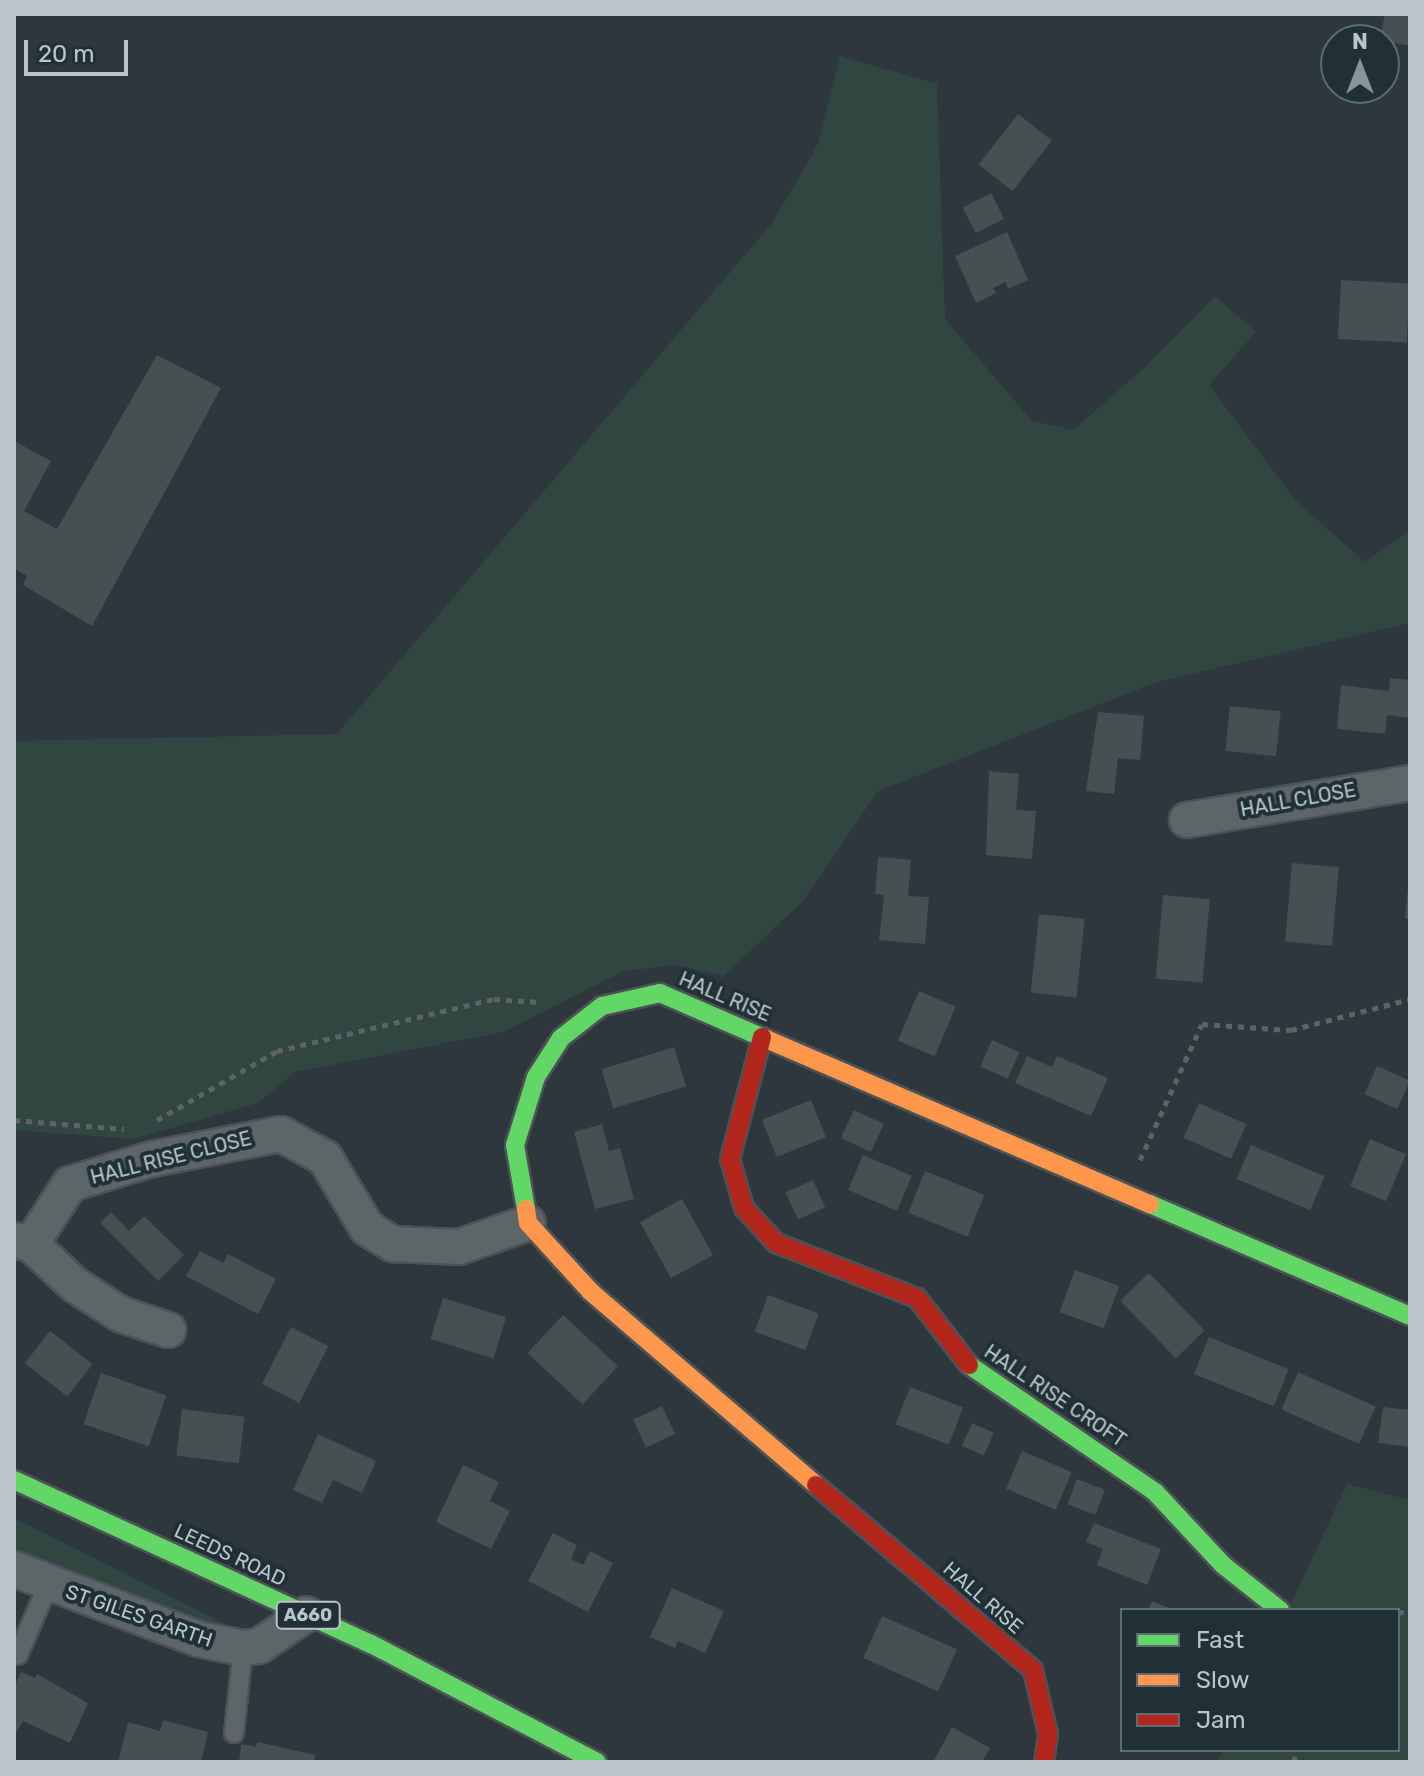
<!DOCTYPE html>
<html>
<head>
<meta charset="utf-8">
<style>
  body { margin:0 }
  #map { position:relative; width:1424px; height:1776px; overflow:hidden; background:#2e373b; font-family:Rubik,sans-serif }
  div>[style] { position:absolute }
  .green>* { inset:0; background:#314640 }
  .building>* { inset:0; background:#474f52; transform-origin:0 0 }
  .path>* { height:5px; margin-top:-2.5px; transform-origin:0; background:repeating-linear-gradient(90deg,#5e6466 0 6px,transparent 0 12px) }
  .roads { filter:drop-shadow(2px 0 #4c5255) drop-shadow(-2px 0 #4c5255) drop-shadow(0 2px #4c5255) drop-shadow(0 -2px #4c5255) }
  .lane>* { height:18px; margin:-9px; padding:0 9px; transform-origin:9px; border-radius:9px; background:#5e6568 }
  .street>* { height:34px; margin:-17px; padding:0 17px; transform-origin:17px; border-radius:17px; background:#5e6568 }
  .fast>* { height:18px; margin:-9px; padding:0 9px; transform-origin:9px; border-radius:9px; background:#63d668 }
  .slow>* { height:18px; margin:-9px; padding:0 9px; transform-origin:9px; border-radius:9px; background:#ff974d }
  .jam>* { height:18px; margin:-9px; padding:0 9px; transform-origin:9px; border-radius:9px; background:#b3261e }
  span { translate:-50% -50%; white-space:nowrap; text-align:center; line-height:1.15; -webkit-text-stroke:8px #213036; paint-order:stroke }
  .shield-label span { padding:2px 6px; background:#213036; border:2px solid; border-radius:6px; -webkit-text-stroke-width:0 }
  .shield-label { font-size:18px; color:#bac5ca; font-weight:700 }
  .street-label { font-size:20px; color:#bac5ca }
  .frame { position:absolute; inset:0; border:16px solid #bac5ca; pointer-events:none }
  .legend { position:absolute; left:1120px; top:1608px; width:280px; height:144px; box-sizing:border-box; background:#213036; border:2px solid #5e6c71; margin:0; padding:10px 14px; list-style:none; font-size:24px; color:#bac5ca }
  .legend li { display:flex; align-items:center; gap:16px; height:40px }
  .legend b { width:40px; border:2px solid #5e6c71 }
  .north { position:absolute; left:1320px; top:24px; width:80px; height:80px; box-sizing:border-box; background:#213036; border:2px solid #5e6c71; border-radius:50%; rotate:0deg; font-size:22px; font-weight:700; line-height:32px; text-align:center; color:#bac5ca }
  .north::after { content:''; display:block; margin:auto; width:28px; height:36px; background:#899398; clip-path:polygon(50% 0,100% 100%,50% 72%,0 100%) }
  .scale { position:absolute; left:24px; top:40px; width:104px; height:36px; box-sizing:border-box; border:4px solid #bac5ca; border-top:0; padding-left:10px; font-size:24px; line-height:28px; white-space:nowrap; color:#bac5ca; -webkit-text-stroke:6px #213036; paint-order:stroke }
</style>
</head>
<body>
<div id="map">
  <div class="green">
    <div style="clip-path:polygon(840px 56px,937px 84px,945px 319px,1032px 421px,1073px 430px,1143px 369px,1215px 296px,1256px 332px,1209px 385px,1296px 501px,1365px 562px,1410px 530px,1410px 623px,1157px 682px,878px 791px,804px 900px,724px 976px,674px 965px,624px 971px,503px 1032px,295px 1072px,258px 1103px,133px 1139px,14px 1130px,14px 741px,337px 734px,773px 222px,818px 144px)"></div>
    <div style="clip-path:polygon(1347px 1484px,1410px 1500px,1410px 1762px,1217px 1762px,1223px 1750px,1398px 1750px,1398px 1610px,1288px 1610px)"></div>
    <div style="clip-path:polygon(14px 1518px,112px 1567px,239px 1631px,228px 1634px,46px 1566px,14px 1548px)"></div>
  </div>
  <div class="building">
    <div style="clip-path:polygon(1385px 14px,1410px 14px,1410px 46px,1380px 40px)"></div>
    <div style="left:1018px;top:114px;width:43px;height:64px;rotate:38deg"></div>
    <div style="left:991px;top:193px;width:29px;height:32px;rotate:63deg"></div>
    <div style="clip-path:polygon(1007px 232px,1028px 280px,1008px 289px,1005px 282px,993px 288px,996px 293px,976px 303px,955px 256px)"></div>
    <div style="left:1341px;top:280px;width:69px;height:59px;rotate:3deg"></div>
    <div style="clip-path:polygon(157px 355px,221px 388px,92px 626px,23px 585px,27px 576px,14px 568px,14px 441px,51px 461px,24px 511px,57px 529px)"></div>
    <div style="clip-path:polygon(1390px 678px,1410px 680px,1410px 718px,1387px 715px,1385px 734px,1337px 729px,1341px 685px,1389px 691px)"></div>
    <div style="left:1230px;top:706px;width:51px;height:45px;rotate:6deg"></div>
    <div style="clip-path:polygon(1098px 712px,1144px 716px,1140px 760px,1118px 758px,1114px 794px,1086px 791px)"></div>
    <div style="clip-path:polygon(989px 771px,1019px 774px,1016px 810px,1036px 811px,1032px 859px,986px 855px)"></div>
    <div style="clip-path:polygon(878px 857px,911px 860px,908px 896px,929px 897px,925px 944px,879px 940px,884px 895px,875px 894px)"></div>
    <div style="left:1292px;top:863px;width:47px;height:79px;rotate:5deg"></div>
    <div style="clip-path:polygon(1408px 886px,1410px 887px,1410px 919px,1405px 919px)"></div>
    <div style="left:1163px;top:895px;width:47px;height:84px;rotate:5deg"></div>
    <div style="left:1039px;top:914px;width:46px;height:79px;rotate:6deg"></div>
    <div style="left:919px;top:991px;width:40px;height:54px;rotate:23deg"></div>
    <div style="left:992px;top:1040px;width:30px;height:29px;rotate:24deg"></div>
    <div style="left:674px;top:1047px;width:41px;height:76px;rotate:73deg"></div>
    <div style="clip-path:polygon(1027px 1056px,1052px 1067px,1057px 1056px,1108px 1078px,1091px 1116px,1015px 1083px)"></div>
    <div style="left:1377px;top:1066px;width:36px;height:31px;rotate:24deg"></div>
    <div style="left:811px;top:1100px;width:40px;height:53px;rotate:68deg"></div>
    <div style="left:1199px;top:1103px;width:52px;height:38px;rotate:24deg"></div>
    <div style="left:854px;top:1110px;width:33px;height:31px;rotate:25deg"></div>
    <div style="clip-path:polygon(602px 1124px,609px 1151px,620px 1148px,634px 1199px,595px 1209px,574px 1132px)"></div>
    <div style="left:1370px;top:1139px;width:39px;height:51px;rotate:23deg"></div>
    <div style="left:1251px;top:1145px;width:80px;height:37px;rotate:23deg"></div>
    <div style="left:863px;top:1155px;width:53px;height:38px;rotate:23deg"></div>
    <div style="left:925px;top:1171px;width:64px;height:45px;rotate:22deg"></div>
    <div style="left:813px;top:1180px;width:30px;height:30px;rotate:66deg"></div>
    <div style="left:682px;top:1199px;width:64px;height:48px;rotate:61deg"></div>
    <div style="clip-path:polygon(111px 1212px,129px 1231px,144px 1216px,184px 1255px,158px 1281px,100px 1223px)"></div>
    <div style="clip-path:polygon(200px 1251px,223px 1263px,228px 1254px,276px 1279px,258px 1314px,186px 1276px)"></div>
    <div style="left:1075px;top:1270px;width:47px;height:45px;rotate:20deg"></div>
    <div style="left:1149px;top:1273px;width:80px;height:40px;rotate:46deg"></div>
    <div style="left:768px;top:1295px;width:54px;height:39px;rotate:20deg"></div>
    <div style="left:443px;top:1298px;width:66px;height:43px;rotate:17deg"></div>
    <div style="left:563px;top:1315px;width:75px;height:52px;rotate:43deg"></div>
    <div style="left:291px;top:1327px;width:42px;height:64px;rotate:27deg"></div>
    <div style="left:50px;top:1331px;width:54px;height:41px;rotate:38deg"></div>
    <div style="left:1209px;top:1337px;width:86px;height:40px;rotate:22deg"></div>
    <div style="left:1298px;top:1372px;width:85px;height:41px;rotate:24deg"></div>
    <div style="left:101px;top:1373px;width:69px;height:54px;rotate:19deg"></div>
    <div style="left:910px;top:1387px;width:57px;height:40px;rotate:21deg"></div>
    <div style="left:662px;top:1406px;width:31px;height:32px;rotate:65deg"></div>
    <div style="clip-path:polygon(1383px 1407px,1410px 1410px,1410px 1447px,1378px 1443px)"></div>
    <div style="left:182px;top:1409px;width:63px;height:47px;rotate:7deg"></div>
    <div style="left:972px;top:1423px;width:24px;height:25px;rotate:24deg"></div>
    <div style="clip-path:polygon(318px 1434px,376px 1461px,362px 1493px,333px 1480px,322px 1503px,293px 1490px)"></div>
    <div style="left:1022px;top:1451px;width:54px;height:41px;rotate:23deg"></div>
    <div style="clip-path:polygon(463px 1465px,499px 1482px,490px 1501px,510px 1511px,491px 1549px,436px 1522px)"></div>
    <div style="left:1077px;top:1479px;width:30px;height:27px;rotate:21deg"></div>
    <div style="clip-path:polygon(1094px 1523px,1161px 1549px,1147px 1585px,1097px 1565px,1103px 1549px,1086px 1542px)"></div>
    <div style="clip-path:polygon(553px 1533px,577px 1545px,571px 1559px,583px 1565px,590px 1551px,613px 1563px,588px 1612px,528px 1581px)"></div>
    <div style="clip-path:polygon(672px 1588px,724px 1611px,705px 1653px,678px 1641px,675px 1648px,650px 1637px)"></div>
    <div style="clip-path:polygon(1152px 1601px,1174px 1610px,1148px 1610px)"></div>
    <div style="left:882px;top:1616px;width:82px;height:46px;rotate:24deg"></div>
    <div style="clip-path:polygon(21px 1672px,35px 1678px,37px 1674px,88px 1703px,70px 1743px,23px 1721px,14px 1736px,14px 1687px)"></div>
    <div style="clip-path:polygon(163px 1720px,208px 1732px,201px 1762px,118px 1762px,128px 1722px,160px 1731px)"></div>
    <div style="clip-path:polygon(952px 1727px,990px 1748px,982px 1762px,933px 1762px)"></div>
    <div style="clip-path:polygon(257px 1742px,315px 1755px,314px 1762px,239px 1762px,241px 1744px,256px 1747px)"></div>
  </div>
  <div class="path">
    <div style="left:14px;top:1120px;width:110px;rotate:4.7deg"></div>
    <div style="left:157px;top:1120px;width:138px;rotate:-29.9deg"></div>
    <div style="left:277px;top:1051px;width:223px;rotate:-13.5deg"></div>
    <div style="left:494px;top:999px;width:48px;rotate:3.6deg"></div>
    <div style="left:1140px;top:1160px;width:149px;rotate:-65.5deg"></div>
    <div style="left:1202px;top:1024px;width:89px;rotate:3.9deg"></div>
    <div style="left:1291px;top:1030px;width:123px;rotate:-14.6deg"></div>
    <div style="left:1398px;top:1613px;width:12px;rotate:-14deg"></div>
    <div style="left:1293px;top:1762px;width:13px;rotate:-67deg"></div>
  </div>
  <div class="roads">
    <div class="lane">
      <div style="left:18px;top:1655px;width:76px;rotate:-66.8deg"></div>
      <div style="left:234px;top:1733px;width:85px;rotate:-84deg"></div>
    </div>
    <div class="street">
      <div style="left:1187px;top:820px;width:226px;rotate:-9.4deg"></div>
      <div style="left:14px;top:1240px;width:17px;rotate:13deg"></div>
      <div style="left:31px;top:1244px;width:60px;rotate:43deg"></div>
      <div style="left:75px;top:1285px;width:54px;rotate:32.8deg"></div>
      <div style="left:120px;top:1314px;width:51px;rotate:18.4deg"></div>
      <div style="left:31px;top:1244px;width:72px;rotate:-57deg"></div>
      <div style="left:70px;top:1184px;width:86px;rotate:-17deg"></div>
      <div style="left:152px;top:1159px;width:131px;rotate:-11deg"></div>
      <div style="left:281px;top:1134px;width:50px;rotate:28.6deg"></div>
      <div style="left:325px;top:1158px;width:82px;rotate:59deg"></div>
      <div style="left:367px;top:1228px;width:31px;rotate:32deg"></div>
      <div style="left:393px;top:1244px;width:66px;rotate:2.6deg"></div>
      <div style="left:459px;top:1247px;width:73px;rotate:-19.2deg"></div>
      <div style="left:14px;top:1569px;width:197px;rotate:20.8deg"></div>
      <div style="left:198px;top:1639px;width:46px;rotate:11.3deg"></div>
      <div style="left:243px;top:1648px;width:16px;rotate:-7deg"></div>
      <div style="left:259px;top:1646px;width:57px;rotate:-34.2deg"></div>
    </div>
    <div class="fast">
      <div style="left:1150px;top:1204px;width:283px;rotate:23.3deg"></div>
      <div style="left:526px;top:1209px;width:65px;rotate:-99.8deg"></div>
      <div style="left:515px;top:1145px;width:71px;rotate:-72.8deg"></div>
      <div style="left:536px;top:1077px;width:46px;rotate:-57.3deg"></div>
      <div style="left:561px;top:1038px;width:52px;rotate:-38deg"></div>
      <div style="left:602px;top:1006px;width:59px;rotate:-12.6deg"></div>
      <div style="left:660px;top:993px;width:116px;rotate:23.5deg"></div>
      <div style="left:969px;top:1365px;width:225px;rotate:34.3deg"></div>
      <div style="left:1155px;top:1492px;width:100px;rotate:47deg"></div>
      <div style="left:1223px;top:1565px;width:73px;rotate:38.3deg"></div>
      <div style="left:14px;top:1480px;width:393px;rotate:24.7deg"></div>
      <div style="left:371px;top:1644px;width:255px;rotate:27.6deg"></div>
    </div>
    <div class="slow">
      <div style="left:766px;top:1039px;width:418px;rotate:23.3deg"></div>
      <div style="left:526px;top:1209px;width:14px;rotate:82deg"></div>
      <div style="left:528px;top:1223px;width:93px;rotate:47.6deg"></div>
      <div style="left:591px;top:1292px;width:296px;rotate:40.6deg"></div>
    </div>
    <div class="jam">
      <div style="left:762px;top:1037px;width:126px;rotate:104.7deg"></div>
      <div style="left:730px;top:1159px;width:51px;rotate:74.1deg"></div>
      <div style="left:744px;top:1208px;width:47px;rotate:47.6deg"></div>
      <div style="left:776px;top:1243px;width:151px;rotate:21.3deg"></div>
      <div style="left:917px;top:1298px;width:85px;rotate:52.2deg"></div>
      <div style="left:816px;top:1485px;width:285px;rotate:40.4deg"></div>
      <div style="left:1033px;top:1670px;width:66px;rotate:76.8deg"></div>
      <div style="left:1048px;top:1734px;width:28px;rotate:98deg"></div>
    </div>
  </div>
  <div class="shield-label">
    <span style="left:308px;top:1615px">A660</span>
  </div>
  <div class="street-label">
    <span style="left:1298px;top:800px;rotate:-10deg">HALL CLOSE</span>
    <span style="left:725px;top:997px;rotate:23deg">HALL RISE</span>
    <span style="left:171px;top:1158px;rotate:-14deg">HALL RISE CLOSE</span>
    <span style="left:1055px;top:1396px;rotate:34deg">HALL RISE CROFT</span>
    <span style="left:230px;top:1555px;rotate:25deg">LEEDS ROAD</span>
    <span style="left:983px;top:1598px;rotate:41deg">HALL RISE</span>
    <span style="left:139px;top:1616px;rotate:19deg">ST GILES GARTH</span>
  </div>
  <div class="frame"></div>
  <ul class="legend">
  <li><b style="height:10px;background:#63d668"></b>Fast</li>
  <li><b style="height:10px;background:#ff974d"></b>Slow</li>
  <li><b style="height:10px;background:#b3261e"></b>Jam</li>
  </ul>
  <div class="north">N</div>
  <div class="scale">20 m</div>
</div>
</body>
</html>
